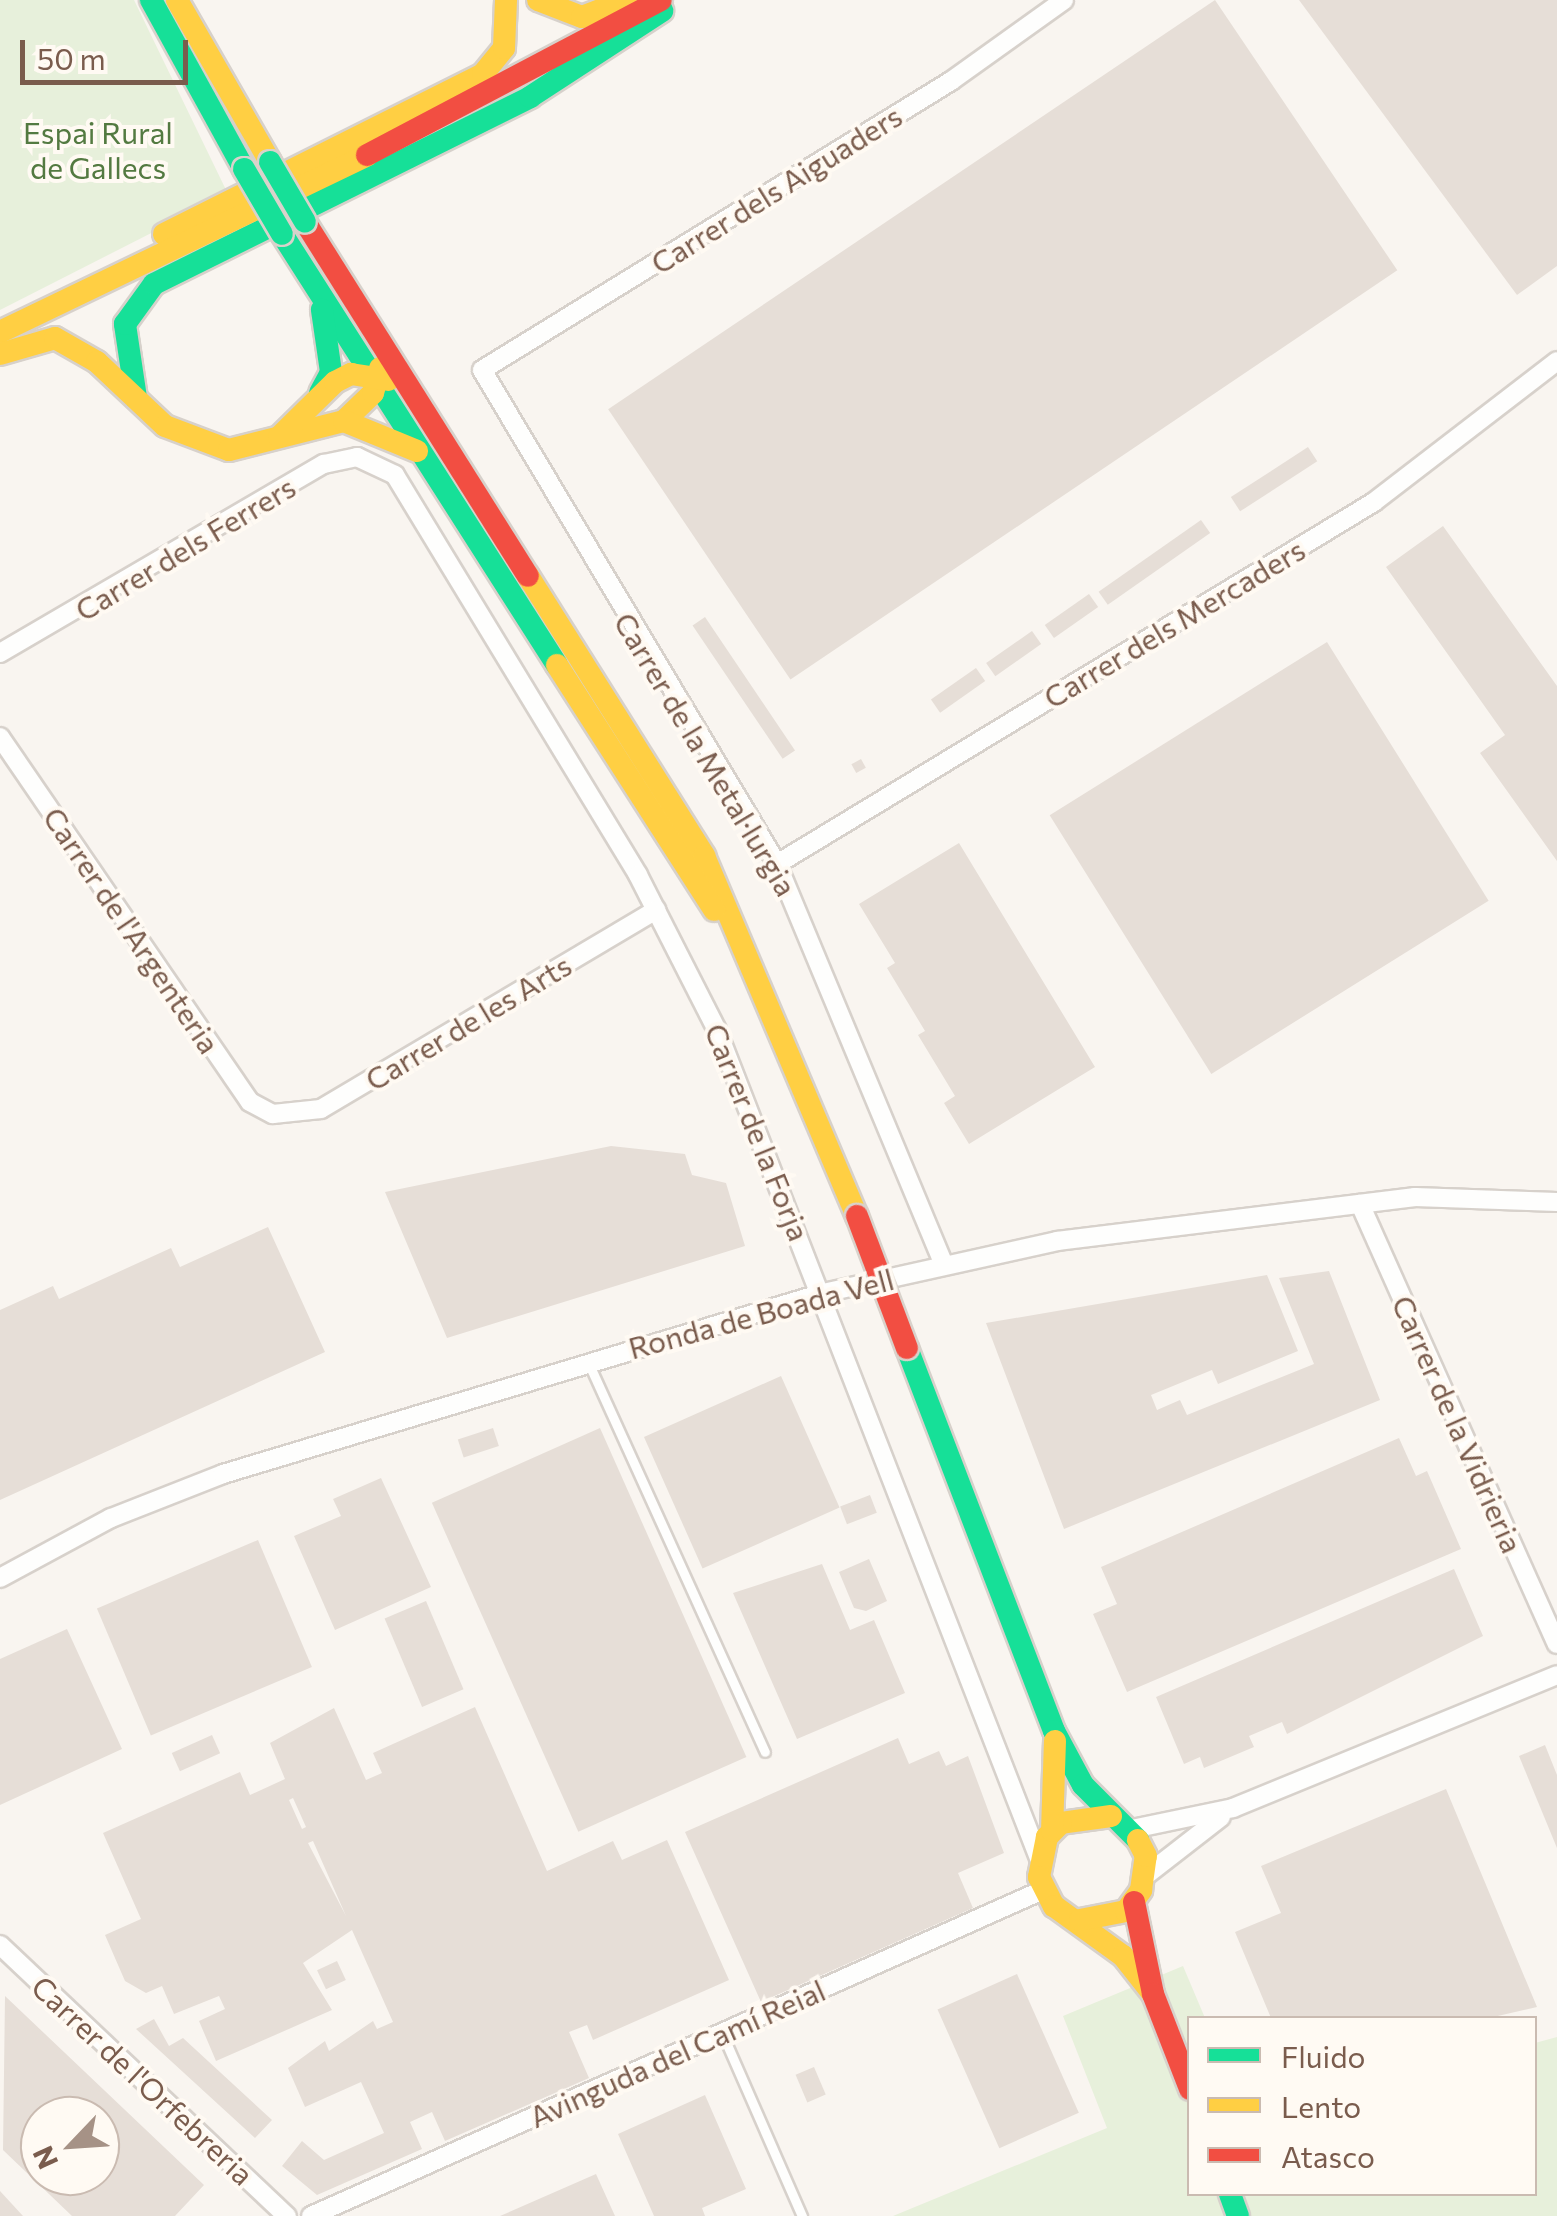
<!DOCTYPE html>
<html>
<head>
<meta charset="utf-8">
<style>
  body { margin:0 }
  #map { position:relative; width:1557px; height:2216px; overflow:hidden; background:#f9f5f0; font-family:Commissioner,sans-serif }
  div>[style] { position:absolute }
  .green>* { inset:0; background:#e7f0db }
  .building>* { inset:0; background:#e6ded7; transform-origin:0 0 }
  .roads { filter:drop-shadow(2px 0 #d7d1cb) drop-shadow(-2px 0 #d7d1cb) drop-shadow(0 2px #d7d1cb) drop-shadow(0 -2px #d7d1cb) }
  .lane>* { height:9px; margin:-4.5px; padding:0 4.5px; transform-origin:4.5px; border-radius:4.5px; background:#fefefd }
  .street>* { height:18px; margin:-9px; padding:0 9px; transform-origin:9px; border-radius:9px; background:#fefefd }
  .fast>* { height:22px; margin:-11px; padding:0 11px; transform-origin:11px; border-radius:11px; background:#16e098 }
  .slow>* { height:22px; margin:-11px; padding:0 11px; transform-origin:11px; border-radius:11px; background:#ffcf43 }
  .jam>* { height:22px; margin:-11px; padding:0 11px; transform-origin:11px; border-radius:11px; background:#f24e42 }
  .bridges { filter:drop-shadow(2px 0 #d9d2cb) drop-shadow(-2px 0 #d9d2cb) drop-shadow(0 2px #d9d2cb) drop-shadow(0 -2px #d9d2cb) }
  .fast-bridge>* { height:22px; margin:-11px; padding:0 11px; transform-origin:11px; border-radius:11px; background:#16e098 }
  .jam-bridge>* { height:22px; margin:-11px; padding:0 11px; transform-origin:11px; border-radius:11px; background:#f24e42 }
  span { translate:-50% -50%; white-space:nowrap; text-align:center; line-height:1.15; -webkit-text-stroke:8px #fffaf3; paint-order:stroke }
  .park-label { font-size:30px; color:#537a41 }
  .street-label { font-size:30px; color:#7a5c4d }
  .legend { position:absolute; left:1187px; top:2016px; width:350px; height:180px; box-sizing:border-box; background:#fffaf3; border:2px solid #cabbb1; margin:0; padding:12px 18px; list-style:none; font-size:30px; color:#7a5c4d }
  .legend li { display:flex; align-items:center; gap:20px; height:50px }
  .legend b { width:50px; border:2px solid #cabbb1 }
  .north { position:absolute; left:20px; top:2096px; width:100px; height:100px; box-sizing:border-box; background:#fffaf3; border:2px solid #cabbb1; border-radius:50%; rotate:245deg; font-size:28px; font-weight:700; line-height:40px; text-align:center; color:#7a5c4d }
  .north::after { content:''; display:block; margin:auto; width:35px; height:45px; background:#a69286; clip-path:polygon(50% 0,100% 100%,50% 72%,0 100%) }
  .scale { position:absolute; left:20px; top:40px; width:168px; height:45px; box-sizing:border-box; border:5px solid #7a5c4d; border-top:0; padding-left:12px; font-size:30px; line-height:35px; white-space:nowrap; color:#7a5c4d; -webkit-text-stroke:8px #fffaf3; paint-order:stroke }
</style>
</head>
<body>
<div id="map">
  <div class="green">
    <div style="clip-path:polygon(0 0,134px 0,228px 194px,0 310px)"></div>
    <div style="clip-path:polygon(1183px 1966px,1205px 2018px,1190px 2018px,1190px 2194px,1534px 2194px,1535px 2043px,1557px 2037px,1557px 2216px,893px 2216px,1107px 2128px,1063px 2016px)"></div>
  </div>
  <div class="building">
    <div style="left:1215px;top:0;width:326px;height:732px;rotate:56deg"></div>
    <div style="clip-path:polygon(1299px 0,1557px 0,1557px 266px,1517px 295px)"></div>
    <div style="left:1308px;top:447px;width:17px;height:92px;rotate:57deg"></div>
    <div style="left:1201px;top:520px;width:16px;height:125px;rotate:55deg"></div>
    <div style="clip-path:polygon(1443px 526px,1557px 686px,1557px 861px,1480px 753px,1505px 735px,1386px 567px)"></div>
    <div style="left:1089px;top:594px;width:16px;height:54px;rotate:55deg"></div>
    <div style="left:705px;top:617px;width:161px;height:15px;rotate:56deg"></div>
    <div style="left:1032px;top:631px;width:16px;height:56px;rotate:55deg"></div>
    <div style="left:1327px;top:642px;width:305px;height:327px;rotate:58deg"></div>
    <div style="left:976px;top:668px;width:16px;height:55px;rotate:55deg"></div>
    <div style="left:861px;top:759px;width:10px;height:11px;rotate:61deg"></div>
    <div style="clip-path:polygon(959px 843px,1095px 1067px,969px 1144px,944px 1103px,955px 1096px,918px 1035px,925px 1031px,887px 968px,895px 963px,859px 904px)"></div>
    <div style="clip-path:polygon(611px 1146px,685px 1154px,692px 1175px,726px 1183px,745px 1246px,447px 1338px,385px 1192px)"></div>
    <div style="clip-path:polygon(268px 1227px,325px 1352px,0 1500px,0 1310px,53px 1286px,59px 1299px,171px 1248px,180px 1267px)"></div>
    <div style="clip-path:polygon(1329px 1271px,1380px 1400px,1064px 1529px,986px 1323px,1267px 1275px,1298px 1351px,1218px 1384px,1212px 1370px,1151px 1395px,1157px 1410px,1180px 1400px,1187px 1415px,1314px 1364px,1279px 1278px)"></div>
    <div style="left:781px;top:1376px;width:144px;height:150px;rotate:66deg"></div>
    <div style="left:493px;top:1428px;width:19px;height:37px;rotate:72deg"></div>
    <div style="left:600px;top:1428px;width:360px;height:184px;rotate:66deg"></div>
    <div style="clip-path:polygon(1399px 1438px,1416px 1476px,1427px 1471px,1461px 1549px,1127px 1692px,1093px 1614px,1117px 1604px,1101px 1567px)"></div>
    <div style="clip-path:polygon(381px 1478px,431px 1587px,335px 1630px,294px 1536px,341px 1516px,333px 1499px)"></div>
    <div style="left:870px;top:1495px;width:19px;height:32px;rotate:69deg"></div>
    <div style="left:258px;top:1540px;width:138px;height:175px;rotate:67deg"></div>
    <div style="clip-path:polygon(869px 1559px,887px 1601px,866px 1611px,854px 1608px,839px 1572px)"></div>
    <div style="clip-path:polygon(822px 1564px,850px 1630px,874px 1620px,905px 1693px,797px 1739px,733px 1593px)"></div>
    <div style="clip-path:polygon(1454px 1569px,1483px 1636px,1287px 1734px,1282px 1722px,1249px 1736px,1254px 1747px,1204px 1768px,1200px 1757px,1184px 1764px,1156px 1697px)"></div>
    <div style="left:426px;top:1601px;width:96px;height:45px;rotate:67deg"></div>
    <div style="clip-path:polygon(67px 1629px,122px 1749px,0 1805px,0 1659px)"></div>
    <div style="clip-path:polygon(evenodd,475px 1707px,547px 1871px,613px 1841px,622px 1860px,667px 1840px,729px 1980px,593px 2040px,587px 2025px,569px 2032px,589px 2078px,445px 2141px,432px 2112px,410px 2122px,422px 2149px,317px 2195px,282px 2166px,302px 2141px,324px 2160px,384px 2133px,361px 2082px,305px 2107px,288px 2068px,325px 2041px,329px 2051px,373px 2021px,377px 2029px,393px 2022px,352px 1930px,303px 1963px,332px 2010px,216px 2061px,199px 2021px,225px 2009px,219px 1996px,174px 2014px,162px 1986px,146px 1993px,125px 1981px,105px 1935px,141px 1919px,103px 1833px,240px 1772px,250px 1795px,285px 1779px,270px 1743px,334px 1708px,366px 1780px,382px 1773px,373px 1753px,475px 1707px,293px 1798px,306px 1827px,302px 1829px,289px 1800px,293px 1798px,475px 1707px,313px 1841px,346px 1916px,308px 1843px,313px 1841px)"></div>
    <div style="left:212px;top:1735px;width:20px;height:44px;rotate:66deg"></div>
    <div style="clip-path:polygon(898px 1738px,909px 1764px,939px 1751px,946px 1766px,968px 1756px,1004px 1853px,958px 1873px,973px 1908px,761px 2002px,685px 1832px)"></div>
    <div style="clip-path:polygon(1545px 1745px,1557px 1775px,1557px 1848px,1519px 1756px)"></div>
    <div style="clip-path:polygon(1446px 1789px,1537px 2007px,1489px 2018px,1271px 2018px,1235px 1932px,1281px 1913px,1261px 1866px)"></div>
    <div style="left:337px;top:1961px;width:21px;height:22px;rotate:65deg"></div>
    <div style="left:1017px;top:1974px;width:152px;height:87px;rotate:66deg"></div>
    <div style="clip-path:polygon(evenodd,5px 1996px,204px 2185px,175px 2216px,72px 2216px,3px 2150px,5px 1996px,40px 2116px,100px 2116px,100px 2176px,40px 2176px,40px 2116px)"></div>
    <div style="clip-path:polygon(154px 2019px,169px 2046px,183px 2038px,272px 2120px,255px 2138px,136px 2029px)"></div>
    <div style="left:814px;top:2067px;width:30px;height:20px;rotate:67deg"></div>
    <div style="clip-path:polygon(705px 2095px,746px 2189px,702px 2208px,705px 2216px,654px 2216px,618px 2134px)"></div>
    <div style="clip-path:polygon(596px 2174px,615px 2216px,500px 2216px)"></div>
    <div style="clip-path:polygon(0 2191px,23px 2216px,0 2216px)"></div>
  </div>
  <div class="roads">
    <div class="lane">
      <div style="left:588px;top:1362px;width:428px;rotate:65.6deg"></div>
      <div style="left:722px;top:2033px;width:200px;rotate:66.4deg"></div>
    </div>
    <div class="street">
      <div style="left:0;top:653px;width:375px;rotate:-30.3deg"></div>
      <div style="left:324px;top:464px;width:34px;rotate:-12deg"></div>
      <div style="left:357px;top:457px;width:42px;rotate:25.3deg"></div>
      <div style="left:395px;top:475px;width:468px;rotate:58.7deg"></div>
      <div style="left:638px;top:875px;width:174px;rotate:63deg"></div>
      <div style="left:717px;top:1030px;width:888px;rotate:68.75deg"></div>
      <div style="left:0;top:737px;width:442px;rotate:55.6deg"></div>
      <div style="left:250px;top:1102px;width:26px;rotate:28deg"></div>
      <div style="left:273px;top:1114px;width:48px;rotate:-5.9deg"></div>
      <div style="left:321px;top:1109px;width:390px;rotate:-30.7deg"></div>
      <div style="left:777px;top:864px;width:698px;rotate:-31.23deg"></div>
      <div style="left:1374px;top:502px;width:231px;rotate:-37.6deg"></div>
      <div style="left:1360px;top:1204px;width:482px;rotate:65.9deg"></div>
      <div style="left:944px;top:1265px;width:434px;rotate:-112.6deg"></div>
      <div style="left:777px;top:864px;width:575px;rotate:-120.84deg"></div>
      <div style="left:482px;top:370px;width:551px;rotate:-31.64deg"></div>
      <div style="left:951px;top:81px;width:139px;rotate:-35.6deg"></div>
      <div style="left:0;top:1578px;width:126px;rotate:-28.4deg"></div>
      <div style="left:111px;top:1518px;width:120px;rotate:-21.4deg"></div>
      <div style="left:223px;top:1474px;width:627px;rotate:-16.79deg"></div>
      <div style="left:823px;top:1293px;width:240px;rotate:-12.5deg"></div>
      <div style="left:1057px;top:1241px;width:361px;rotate:-7deg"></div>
      <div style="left:1415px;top:1197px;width:142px;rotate:2deg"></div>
      <div style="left:1132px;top:1829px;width:103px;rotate:-11.7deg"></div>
      <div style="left:1233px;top:1808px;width:350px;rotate:-22.3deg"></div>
      <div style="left:1145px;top:1876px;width:96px;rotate:-37.8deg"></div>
      <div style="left:0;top:1945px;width:395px;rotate:43.4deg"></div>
      <div style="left:311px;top:2216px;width:801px;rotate:-24.01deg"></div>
    </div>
    <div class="fast">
      <div style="left:151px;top:0;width:193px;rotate:61.2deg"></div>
      <div style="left:282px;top:234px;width:511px;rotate:57.46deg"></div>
      <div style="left:320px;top:393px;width:24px;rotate:-62deg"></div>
      <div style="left:331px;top:372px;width:63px;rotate:-98.3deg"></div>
      <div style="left:136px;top:398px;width:75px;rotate:-98.5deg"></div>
      <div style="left:125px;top:324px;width:49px;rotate:-54.1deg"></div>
      <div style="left:154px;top:284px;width:420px;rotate:-26.4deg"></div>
      <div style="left:530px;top:97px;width:158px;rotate:-33.1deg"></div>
      <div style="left:907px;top:1348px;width:410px;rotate:69deg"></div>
      <div style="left:1054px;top:1731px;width:61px;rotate:61.8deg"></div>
      <div style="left:1083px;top:1785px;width:78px;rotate:45deg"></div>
      <div style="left:1230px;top:2194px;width:23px;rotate:70deg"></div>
    </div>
    <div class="slow">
      <div style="left:177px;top:0;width:187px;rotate:60.1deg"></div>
      <div style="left:538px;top:0;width:47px;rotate:21.1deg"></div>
      <div style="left:582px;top:17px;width:47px;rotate:-21.1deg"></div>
      <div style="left:164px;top:234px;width:357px;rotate:-26.6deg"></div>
      <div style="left:483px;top:74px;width:33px;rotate:-51deg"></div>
      <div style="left:504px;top:48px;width:48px;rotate:-87.6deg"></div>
      <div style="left:0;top:332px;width:407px;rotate:-25.7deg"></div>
      <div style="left:0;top:354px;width:57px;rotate:-16.2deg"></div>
      <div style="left:55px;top:338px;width:48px;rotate:29.7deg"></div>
      <div style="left:97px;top:362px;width:93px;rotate:43.3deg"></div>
      <div style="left:165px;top:426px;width:68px;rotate:20.6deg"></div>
      <div style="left:229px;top:450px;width:119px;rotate:-14.2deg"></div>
      <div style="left:344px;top:421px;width:40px;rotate:-44deg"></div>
      <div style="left:373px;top:393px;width:26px;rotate:-74deg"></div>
      <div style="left:344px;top:421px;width:79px;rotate:22.3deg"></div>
      <div style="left:279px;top:437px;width:78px;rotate:-44.5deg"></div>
      <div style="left:335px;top:382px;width:18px;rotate:-27deg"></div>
      <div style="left:351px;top:374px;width:38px;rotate:9deg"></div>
      <div style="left:528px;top:576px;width:331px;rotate:57.8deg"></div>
      <div style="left:704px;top:856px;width:391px;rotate:67deg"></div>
      <div style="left:557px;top:665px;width:291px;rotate:57.3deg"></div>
      <div style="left:1111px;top:1816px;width:50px;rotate:172deg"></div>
      <div style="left:1061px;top:1823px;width:20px;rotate:135deg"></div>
      <div style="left:1047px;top:1837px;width:41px;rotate:101.3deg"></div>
      <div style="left:1039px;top:1877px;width:33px;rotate:63deg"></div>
      <div style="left:1054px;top:1906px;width:85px;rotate:35.9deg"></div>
      <div style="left:1123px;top:1956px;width:48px;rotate:51.7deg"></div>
      <div style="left:1052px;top:1831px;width:90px;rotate:-88.1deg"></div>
      <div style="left:1080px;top:1920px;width:47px;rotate:-11.1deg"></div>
      <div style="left:1126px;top:1911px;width:26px;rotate:-54deg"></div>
      <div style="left:1141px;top:1890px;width:34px;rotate:-82deg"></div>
      <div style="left:1146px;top:1856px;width:18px;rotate:-117deg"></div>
    </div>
    <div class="jam">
      <div style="left:367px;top:155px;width:332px;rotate:-27.8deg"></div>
      <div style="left:305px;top:222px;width:418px;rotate:57.8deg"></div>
      <div style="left:1134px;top:1902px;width:94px;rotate:78.3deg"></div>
      <div style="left:1153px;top:1994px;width:102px;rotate:68.7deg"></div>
    </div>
  </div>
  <div class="bridges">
    <div class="fast-bridge">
      <div style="left:270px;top:162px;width:69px;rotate:59.7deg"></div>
      <div style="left:244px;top:169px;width:75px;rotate:59.7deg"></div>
    </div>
    <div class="jam-bridge">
      <div style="left:857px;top:1216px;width:141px;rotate:69.3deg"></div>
    </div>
  </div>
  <div class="park-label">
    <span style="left:98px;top:149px">Espai Rural<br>de Gallecs</span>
  </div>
  <div class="street-label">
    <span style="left:776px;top:189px;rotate:-32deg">Carrer dels Aiguaders</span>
    <span style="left:185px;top:548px;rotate:-31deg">Carrer dels Ferrers</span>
    <span style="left:1174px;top:623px;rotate:-31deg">Carrer dels Mercaders</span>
    <span style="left:706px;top:754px;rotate:59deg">Carrer de la Metal·lurgia</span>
    <span style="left:132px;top:930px;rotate:56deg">Carrer de l'Argenteria</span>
    <span style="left:468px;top:1022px;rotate:-31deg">Carrer de les Arts</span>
    <span style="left:758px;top:1132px;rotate:68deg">Carrer de la Forja</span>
    <span style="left:761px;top:1313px;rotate:-15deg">Ronda de Boada Vell</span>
    <span style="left:1458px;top:1424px;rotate:66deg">Carrer de la Vidrieria</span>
    <span style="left:677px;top:2053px;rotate:-24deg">Avinguda del Camí Reial</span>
    <span style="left:143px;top:2080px;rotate:43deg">Carrer de l'Orfebreria</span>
  </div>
  <ul class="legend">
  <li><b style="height:12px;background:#16e098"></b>Fluido</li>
  <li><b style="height:12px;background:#ffcf43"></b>Lento</li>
  <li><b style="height:12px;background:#f24e42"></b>Atasco</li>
  </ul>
  <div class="north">N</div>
  <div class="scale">50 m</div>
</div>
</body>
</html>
